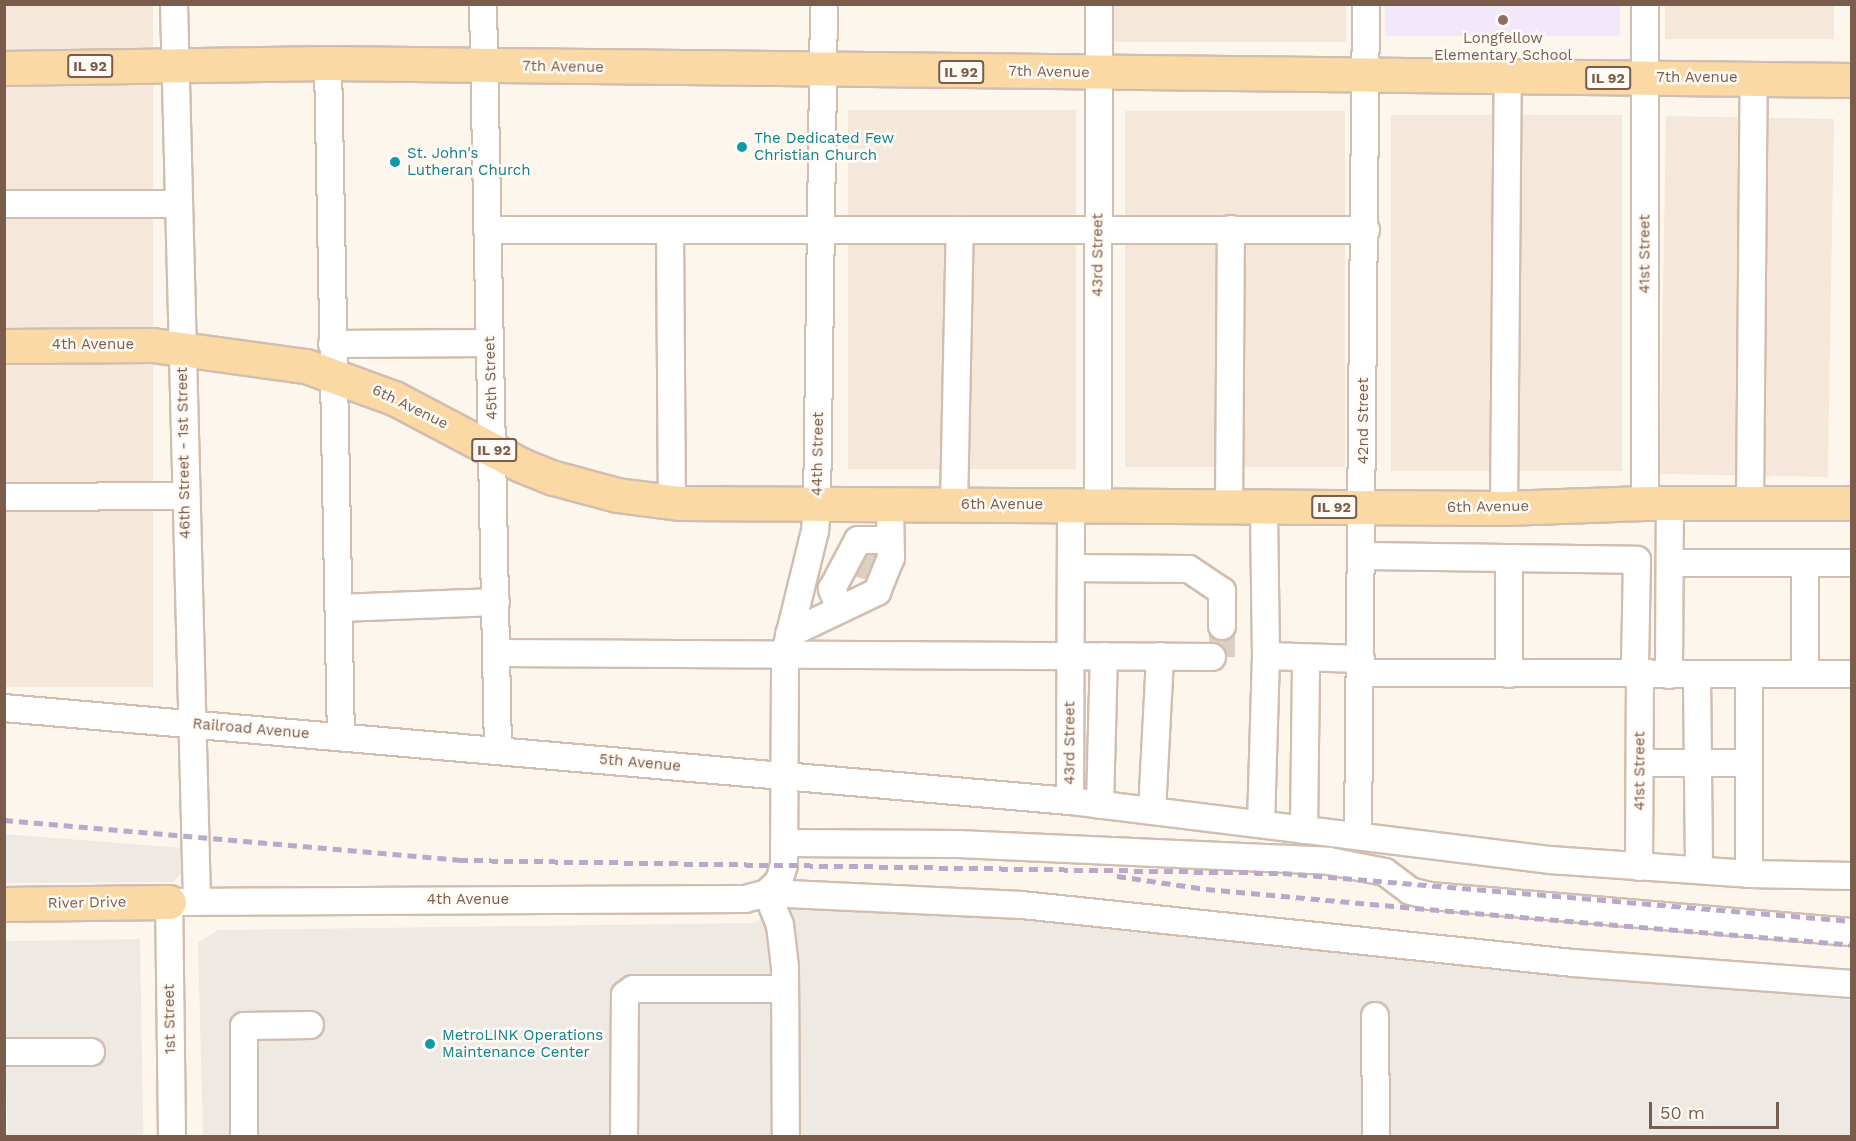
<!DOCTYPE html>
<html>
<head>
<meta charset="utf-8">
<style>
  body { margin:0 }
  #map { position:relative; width:1856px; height:1141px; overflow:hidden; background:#fdf6ec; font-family:"Work Sans",sans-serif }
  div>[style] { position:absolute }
  .residential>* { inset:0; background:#f5e8da; transform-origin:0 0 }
  .industrial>* { inset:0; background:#efe9e4; transform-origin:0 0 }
  .education>* { inset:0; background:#f3e8fa; transform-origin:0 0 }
  .minor-tunnel>* { height:26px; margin-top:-13px; transform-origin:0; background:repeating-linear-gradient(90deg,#dcd0c4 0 26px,transparent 0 39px) }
  .roads { filter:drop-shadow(2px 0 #d1beb0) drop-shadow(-2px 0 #d1beb0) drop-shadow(0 2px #d1beb0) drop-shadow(0 -2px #d1beb0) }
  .minor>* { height:26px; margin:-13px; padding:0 13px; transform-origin:13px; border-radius:13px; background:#fff }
  .major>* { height:33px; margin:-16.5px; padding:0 16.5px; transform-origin:16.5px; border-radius:16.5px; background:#fbd9a5 }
  .rail>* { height:4.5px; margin-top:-2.25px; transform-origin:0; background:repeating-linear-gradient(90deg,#b9a8c9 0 9px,transparent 0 15px) }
  .dots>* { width:16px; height:16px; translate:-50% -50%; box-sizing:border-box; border:3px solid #fffaf3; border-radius:50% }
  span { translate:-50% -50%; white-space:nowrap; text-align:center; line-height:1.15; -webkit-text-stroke:5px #fffaf3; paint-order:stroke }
  .shield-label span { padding:2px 4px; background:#fffaf3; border:2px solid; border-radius:4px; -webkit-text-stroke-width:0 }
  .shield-label { font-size:14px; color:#7a5c4d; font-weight:700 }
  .education-label { font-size:15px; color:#785e54 }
  .street-label { font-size:15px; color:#7a5c4d }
  .culture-label { font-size:15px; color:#0d838f }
  .left { translate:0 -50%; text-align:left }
  .frame { position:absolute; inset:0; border:6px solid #7a5c4d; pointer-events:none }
  .scale { position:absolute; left:1649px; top:1102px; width:130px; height:27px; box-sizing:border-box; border:3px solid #7a5c4d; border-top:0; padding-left:8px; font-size:18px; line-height:21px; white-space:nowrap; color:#7a5c4d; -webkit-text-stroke:4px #fffaf3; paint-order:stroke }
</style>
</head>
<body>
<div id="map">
  <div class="residential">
    <div style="left:4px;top:5px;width:149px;height:682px"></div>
    <div style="left:1110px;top:5px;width:236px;height:37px"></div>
    <div style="left:1665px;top:5px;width:169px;height:34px"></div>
    <div style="left:848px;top:110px;width:228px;height:359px"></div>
    <div style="left:1125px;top:111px;width:220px;height:356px"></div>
    <div style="left:1391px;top:115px;width:231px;height:356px"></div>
    <div style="left:1666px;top:116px;width:168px;height:358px;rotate:1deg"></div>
  </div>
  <div class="industrial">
    <div style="clip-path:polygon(4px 834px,182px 848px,183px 871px,174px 882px,5px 883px)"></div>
    <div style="clip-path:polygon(782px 906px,973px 912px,1851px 1000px,1851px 1136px,203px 1136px,198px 943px,218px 930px,754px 923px)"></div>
    <div style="left:140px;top:939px;width:197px;height:136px;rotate:89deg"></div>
  </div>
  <div class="education">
    <div style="left:1385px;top:5px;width:235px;height:31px"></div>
  </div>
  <div class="minor-tunnel">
    <div style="left:855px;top:563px;width:22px;rotate:16deg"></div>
    <div style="left:1212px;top:657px;width:10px"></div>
    <div style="left:1222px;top:657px;width:31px;rotate:-90deg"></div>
  </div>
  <div class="roads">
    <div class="minor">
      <div style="left:174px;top:4px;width:898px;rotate:88.53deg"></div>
      <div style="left:483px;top:4px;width:747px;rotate:88.85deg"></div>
      <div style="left:1645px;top:4px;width:499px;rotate:90deg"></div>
      <div style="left:328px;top:63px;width:674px;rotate:88.9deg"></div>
      <div style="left:4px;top:204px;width:175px"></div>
      <div style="left:487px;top:230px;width:879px"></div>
      <div style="left:670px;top:230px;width:272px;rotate:89.6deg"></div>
      <div style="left:332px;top:344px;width:158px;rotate:-0.4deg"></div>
      <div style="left:4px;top:497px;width:181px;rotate:-0.3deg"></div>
      <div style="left:1750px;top:504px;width:426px;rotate:-89.5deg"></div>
      <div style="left:954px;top:505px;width:275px;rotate:-88.8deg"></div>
      <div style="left:1098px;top:506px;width:502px;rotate:-89.89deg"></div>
      <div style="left:1229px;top:507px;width:278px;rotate:-89.6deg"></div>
      <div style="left:1504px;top:508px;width:432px;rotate:-89.5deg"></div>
      <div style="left:1361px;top:556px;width:276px;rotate:0.8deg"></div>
      <div style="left:1637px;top:560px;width:109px;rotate:91.1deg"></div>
      <div style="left:1635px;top:669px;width:9px;rotate:54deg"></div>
      <div style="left:1670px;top:563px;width:135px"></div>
      <div style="left:1071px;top:568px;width:118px;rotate:0.5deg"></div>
      <div style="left:1189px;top:569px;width:40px;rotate:34deg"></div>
      <div style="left:1222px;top:591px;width:35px;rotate:90deg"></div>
      <div style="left:339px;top:608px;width:157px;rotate:-2.2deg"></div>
      <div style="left:840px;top:609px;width:22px;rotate:-112deg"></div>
      <div style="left:832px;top:589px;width:55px;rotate:-62deg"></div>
      <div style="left:858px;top:540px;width:32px"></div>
      <div style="left:789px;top:634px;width:98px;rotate:-25.5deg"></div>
      <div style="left:877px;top:592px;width:37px;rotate:-68deg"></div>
      <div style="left:891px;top:558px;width:53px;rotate:-91.1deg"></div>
      <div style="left:497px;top:653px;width:715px;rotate:0.32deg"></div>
      <div style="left:1266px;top:656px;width:95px;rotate:1.8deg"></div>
      <div style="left:1360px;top:673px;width:492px;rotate:0.1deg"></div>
      <div style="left:1509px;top:674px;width:116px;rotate:-90deg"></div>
      <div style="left:1805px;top:674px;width:111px;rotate:-90deg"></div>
      <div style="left:1805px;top:563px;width:47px"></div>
      <div style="left:1669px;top:675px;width:172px;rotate:-89.7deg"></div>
      <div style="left:1697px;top:675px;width:181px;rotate:89.4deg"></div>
      <div style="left:1749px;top:675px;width:199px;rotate:90deg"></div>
      <div style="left:4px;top:708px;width:1070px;rotate:4.99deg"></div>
      <div style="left:1070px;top:801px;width:484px;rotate:7deg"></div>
      <div style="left:1550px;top:860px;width:199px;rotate:4deg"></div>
      <div style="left:1749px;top:874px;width:103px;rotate:1.1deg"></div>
      <div style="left:1640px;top:763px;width:109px"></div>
      <div style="left:1070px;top:801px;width:295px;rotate:-89.8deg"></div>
      <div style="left:1100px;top:805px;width:149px;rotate:-88.5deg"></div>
      <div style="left:1152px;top:811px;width:155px;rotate:-87deg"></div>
      <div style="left:1261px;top:824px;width:168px;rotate:-88.3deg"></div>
      <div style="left:1266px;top:656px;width:149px;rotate:-90.8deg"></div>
      <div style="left:1304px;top:830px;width:172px;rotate:-89.3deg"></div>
      <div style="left:1358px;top:836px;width:832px;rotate:-89.45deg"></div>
      <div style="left:784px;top:843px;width:174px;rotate:0.3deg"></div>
      <div style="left:958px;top:844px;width:371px;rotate:2.6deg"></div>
      <div style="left:1329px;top:861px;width:57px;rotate:11.1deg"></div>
      <div style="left:1385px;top:872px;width:31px;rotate:37deg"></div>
      <div style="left:1410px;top:891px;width:21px;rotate:14deg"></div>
      <div style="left:1430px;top:896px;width:424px;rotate:4.9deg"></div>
      <div style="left:1639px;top:867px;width:191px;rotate:-89.7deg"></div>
      <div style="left:767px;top:893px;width:255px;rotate:2.7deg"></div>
      <div style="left:1022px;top:905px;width:554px;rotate:6.01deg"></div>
      <div style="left:1573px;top:963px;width:280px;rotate:4.3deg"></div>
      <div style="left:767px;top:893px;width:35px;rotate:68deg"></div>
      <div style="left:780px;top:925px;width:42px;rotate:83.2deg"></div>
      <div style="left:785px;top:967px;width:169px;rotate:89.7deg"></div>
      <div style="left:1375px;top:1016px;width:120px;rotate:89.5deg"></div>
      <div style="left:4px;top:1052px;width:87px"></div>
      <div style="left:172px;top:1136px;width:234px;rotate:-90.7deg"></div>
      <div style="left:169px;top:902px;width:576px;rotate:-0.3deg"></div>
      <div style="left:745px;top:899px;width:23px;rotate:-15deg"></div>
      <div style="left:767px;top:893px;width:17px;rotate:-45deg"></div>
      <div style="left:779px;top:881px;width:17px;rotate:-73deg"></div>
      <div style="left:784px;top:865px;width:212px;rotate:-89.7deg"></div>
      <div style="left:785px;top:653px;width:126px;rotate:-76.2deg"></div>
      <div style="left:815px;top:531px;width:25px;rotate:-85deg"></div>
      <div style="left:817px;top:506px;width:502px;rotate:-89.2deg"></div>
      <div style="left:244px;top:1136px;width:110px;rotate:-90deg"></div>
      <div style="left:244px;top:1026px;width:66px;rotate:-0.9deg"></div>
      <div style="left:624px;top:1136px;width:141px;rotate:-89.6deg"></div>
      <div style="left:625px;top:995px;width:10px;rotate:-37deg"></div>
      <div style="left:633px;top:989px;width:151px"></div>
    </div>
    <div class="major">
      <div style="left:4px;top:68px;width:324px;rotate:-0.9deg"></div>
      <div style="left:328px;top:63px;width:1524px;rotate:0.64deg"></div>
      <div style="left:4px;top:346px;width:148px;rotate:-0.4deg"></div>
      <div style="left:152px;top:345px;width:155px;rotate:7.8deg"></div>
      <div style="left:306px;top:366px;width:94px;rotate:20deg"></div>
      <div style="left:394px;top:398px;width:144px;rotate:27.8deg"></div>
      <div style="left:521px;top:465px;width:35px;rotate:22deg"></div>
      <div style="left:554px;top:478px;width:65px;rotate:15.1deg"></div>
      <div style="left:617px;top:495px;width:64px;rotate:7.2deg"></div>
      <div style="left:680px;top:503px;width:824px;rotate:0.35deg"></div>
      <div style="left:1504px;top:508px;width:141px;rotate:-2deg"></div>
      <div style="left:1645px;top:503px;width:207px"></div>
      <div style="left:4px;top:904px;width:165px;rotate:-0.7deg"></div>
    </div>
  </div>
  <div class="rail">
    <div style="left:4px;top:820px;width:457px;rotate:5deg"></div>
    <div style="left:459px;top:860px;width:824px;rotate:0.9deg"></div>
    <div style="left:1283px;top:873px;width:571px;rotate:4.82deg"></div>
    <div style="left:1117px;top:876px;width:90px;rotate:8.3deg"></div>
    <div style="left:1206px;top:889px;width:210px;rotate:5.2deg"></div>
    <div style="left:1415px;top:908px;width:439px;rotate:4.8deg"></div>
  </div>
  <div class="dots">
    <div style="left:1503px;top:20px;background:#8d6e63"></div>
    <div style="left:742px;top:147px;background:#0f9aa8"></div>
    <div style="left:395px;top:162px;background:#0f9aa8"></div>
    <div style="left:430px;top:1044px;background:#0f9aa8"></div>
  </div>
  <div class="shield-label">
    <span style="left:90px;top:66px">IL 92</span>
    <span style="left:961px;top:72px">IL 92</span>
    <span style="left:1608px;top:78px">IL 92</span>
    <span style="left:494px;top:450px">IL 92</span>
    <span style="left:1334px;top:507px">IL 92</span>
  </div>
  <div class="education-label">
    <span style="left:1503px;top:47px">Longfellow<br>Elementary School</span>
  </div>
  <div class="street-label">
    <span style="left:563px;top:67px;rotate:1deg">7th Avenue</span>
    <span style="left:1049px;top:72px;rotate:1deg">7th Avenue</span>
    <span style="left:1697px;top:78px">7th Avenue</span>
    <span style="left:1645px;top:254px;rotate:-90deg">41st Street</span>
    <span style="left:1098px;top:255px;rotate:-90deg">43rd Street</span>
    <span style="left:93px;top:345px">4th Avenue</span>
    <span style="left:491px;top:378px;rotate:-92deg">45th Street</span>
    <span style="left:410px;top:407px;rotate:26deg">6th Avenue</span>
    <span style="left:1364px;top:421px;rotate:-90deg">42nd Street</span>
    <span style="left:184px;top:453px;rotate:-91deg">46th Street - 1st Street</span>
    <span style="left:818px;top:454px;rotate:-89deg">44th Street</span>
    <span style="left:1002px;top:505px">6th Avenue</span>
    <span style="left:1488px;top:507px;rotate:-1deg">6th Avenue</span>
    <span style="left:251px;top:729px;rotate:5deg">Railroad Avenue</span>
    <span style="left:1070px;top:743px;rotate:-90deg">43rd Street</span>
    <span style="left:640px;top:763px;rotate:5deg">5th Avenue</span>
    <span style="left:1640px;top:771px;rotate:-90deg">41st Street</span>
    <span style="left:468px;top:900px">4th Avenue</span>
    <span style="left:87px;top:903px;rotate:-1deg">River Drive</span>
    <span style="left:170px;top:1019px;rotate:-91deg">1st Street</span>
  </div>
  <div class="culture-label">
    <span class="left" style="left:754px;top:147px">The Dedicated Few<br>Christian Church</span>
    <span class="left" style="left:407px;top:162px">St. John's<br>Lutheran Church</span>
    <span class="left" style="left:442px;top:1044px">MetroLINK Operations<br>Maintenance Center</span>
  </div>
  <div class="frame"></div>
  <div class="scale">50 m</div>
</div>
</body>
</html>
